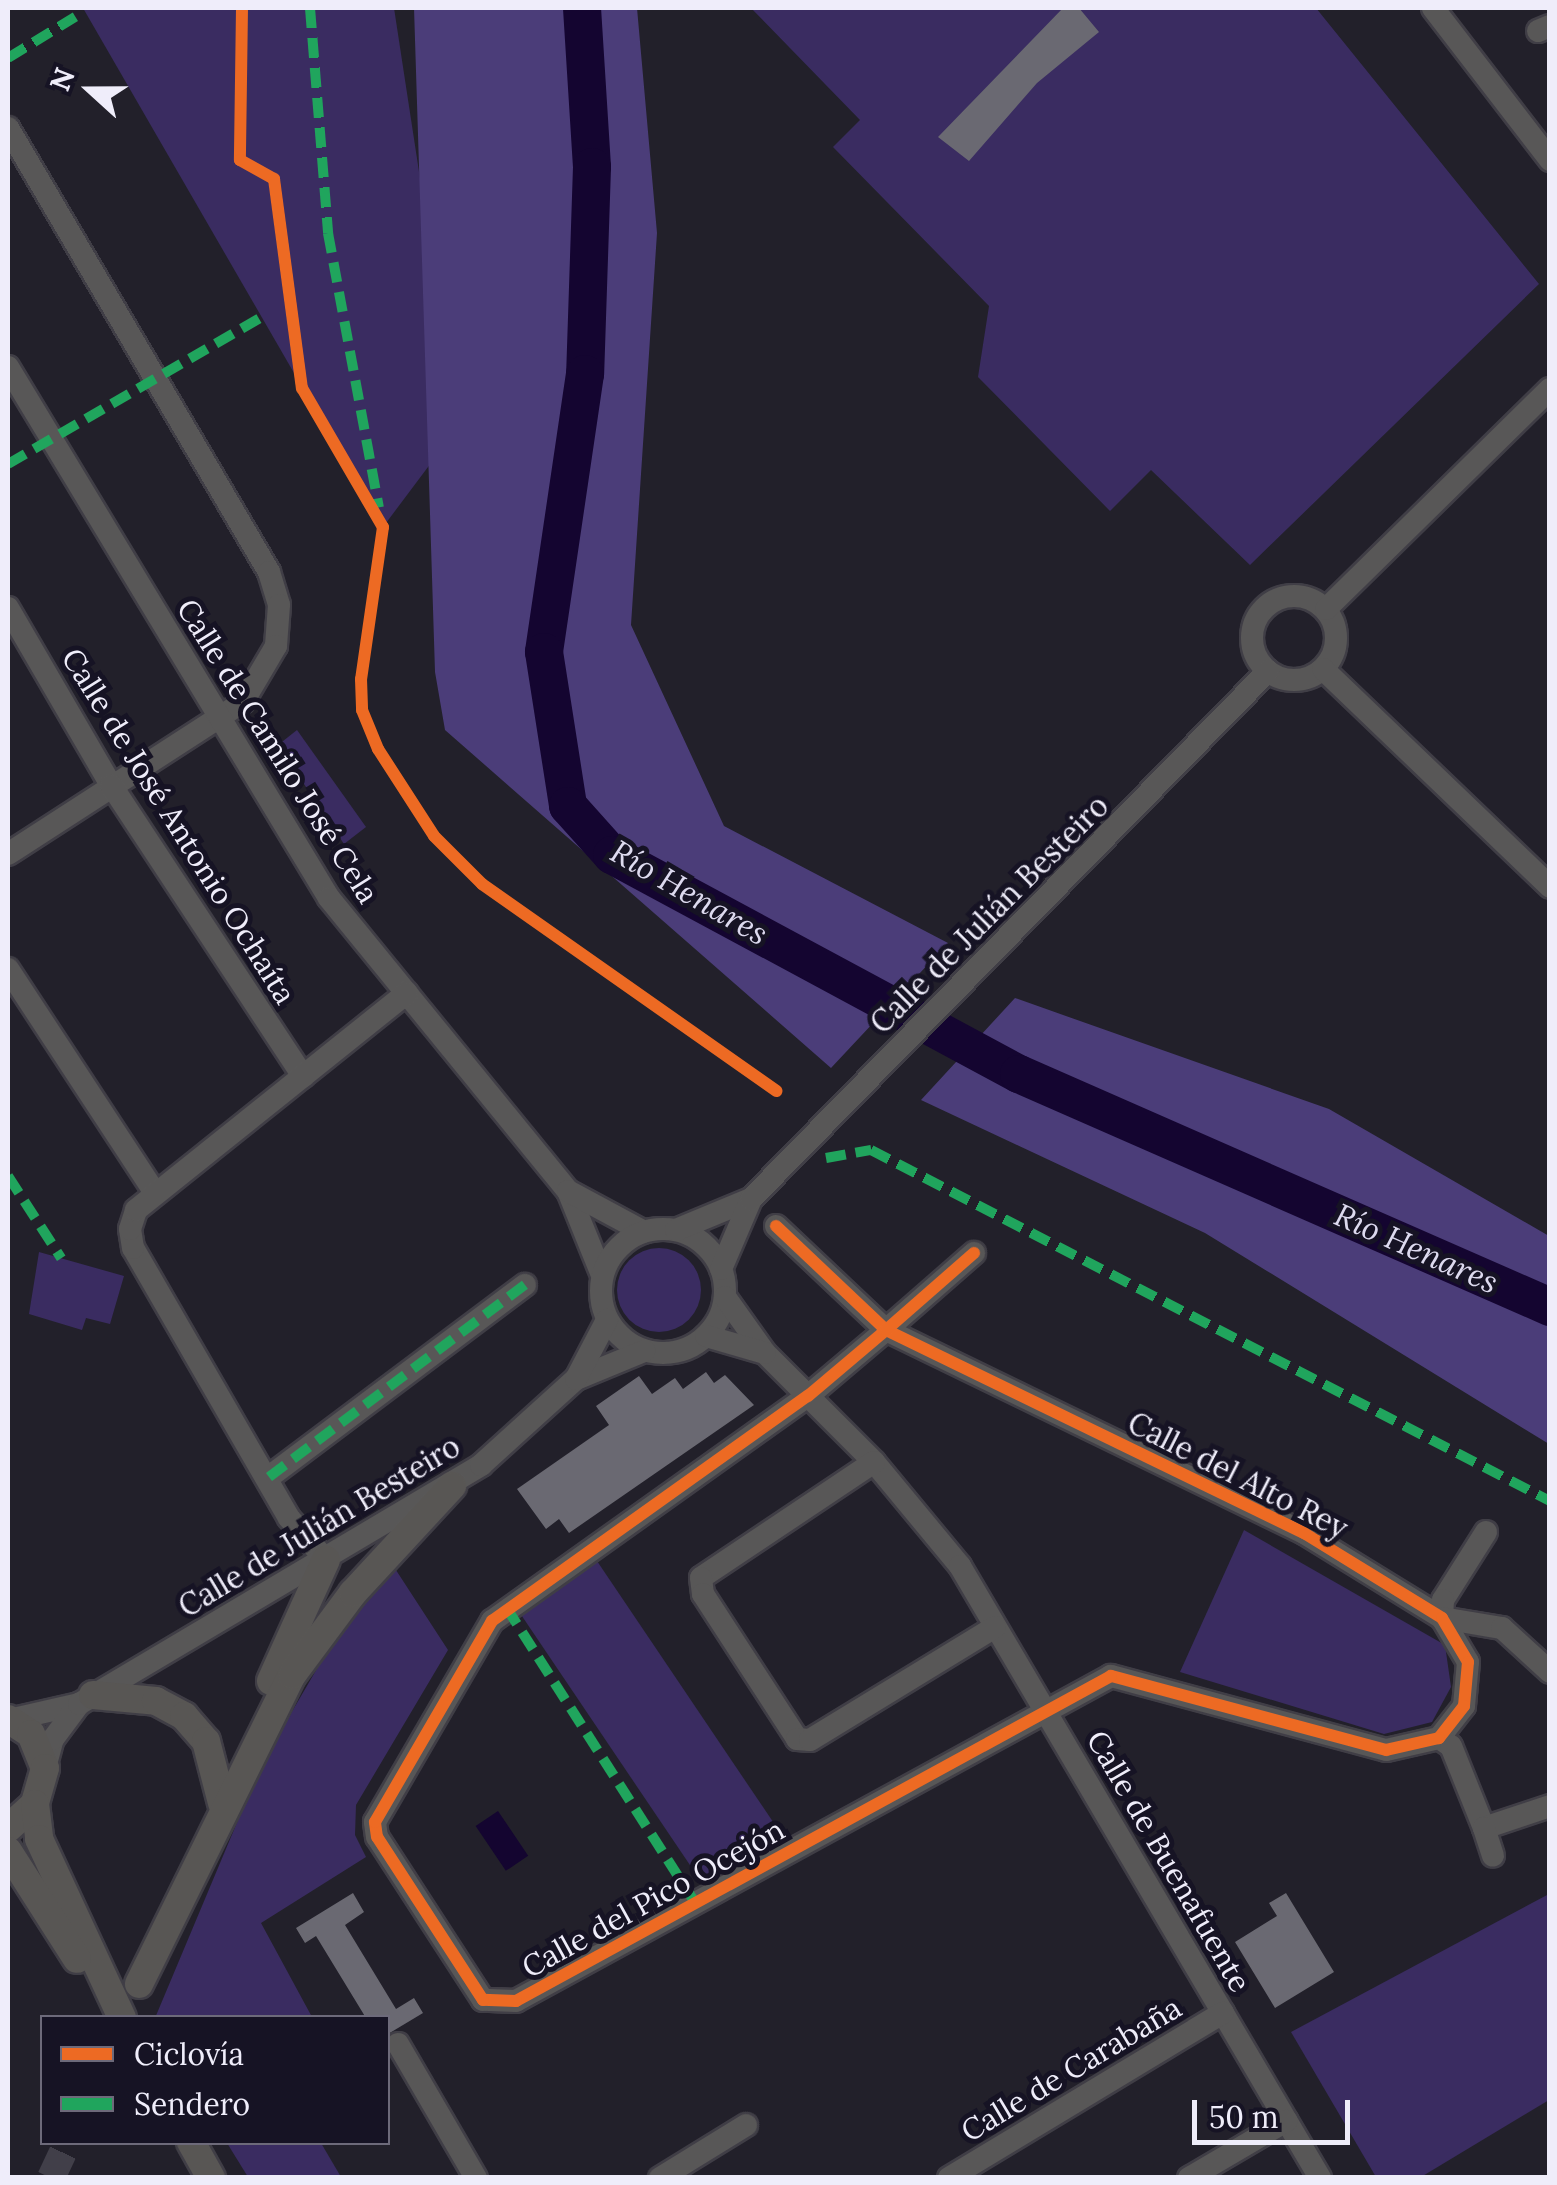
<!DOCTYPE html>
<html>
<head>
<meta charset="utf-8">
<style>
  body { margin:0 }
  #map { position:relative; width:1557px; height:2185px; overflow:hidden; background:#22202a; font-family:Lora,serif }
  div>[style] { position:absolute }
  .green>* { inset:0; background:#3a2c61; transform-origin:0 0 }
  .round { border-radius:50% }
  .forest>* { inset:0; background:#4b3d79 }
  .water>* { inset:0; background:#140530; transform-origin:0 0 }
  .river>* { height:38px; margin:-19px; padding:0 19px; transform-origin:19px; border-radius:19px; background:#140530 }
  .building>* { inset:0; background:#6a6972 }
  .major-tunnel>* { height:28px; margin-top:-14px; transform-origin:0; background:repeating-linear-gradient(90deg,#413f49 0 28px,transparent 0 42px) }
  .roads { filter:drop-shadow(2px 0 #403e46) drop-shadow(-2px 0 #403e46) drop-shadow(0 2px #403e46) drop-shadow(0 -2px #403e46) }
  .minor>* { height:22px; margin:-11px; padding:0 11px; transform-origin:11px; border-radius:11px; background:#585757 }
  .minor>.ring { margin:-11px; padding:0; box-sizing:content-box; background:none; border:22px solid #585757; border-radius:50% }
  .major>* { height:28px; margin:-14px; padding:0 14px; transform-origin:14px; border-radius:14px; background:#585654 }
  .quiet>* { height:10px; margin-top:-5px; transform-origin:0; background:repeating-linear-gradient(90deg,#20a55d 0 20px,transparent 0 30px) }
  .cycleway>* { height:12px; margin:-6px; padding:0 6px; transform-origin:6px; border-radius:6px; background:#ed6a23 }
  span { translate:-50% -50%; white-space:nowrap; text-align:center; line-height:1.15; -webkit-text-stroke:10px #161324; paint-order:stroke }
  .street-label { font-size:30px; color:#efedfa }
  .water-label { font-size:32px; color:#dddaef; font-style:italic }
  .frame { position:absolute; inset:0; border:10px solid #efedfa; pointer-events:none }
  .legend { position:absolute; left:40px; top:2015px; width:350px; height:130px; box-sizing:border-box; background:#161324; border:2px solid #6d6a7a; margin:0; padding:12px 18px; list-style:none; font-size:30px; color:#efedfa }
  .legend li { display:flex; align-items:center; gap:20px; height:50px }
  .legend b { width:50px; border:2px solid #6d6a7a }
  .north { position:absolute; left:40px; top:40px; width:100px; height:100px; -webkit-text-stroke:8px #161324; paint-order:stroke; rotate:291deg; font-size:28px; font-weight:700; line-height:40px; text-align:center; color:#efedfa }
  .north::after { content:''; display:block; margin:auto; width:35px; height:45px; background:#efedfa; clip-path:polygon(50% 0,100% 100%,50% 72%,0 100%) }
  .scale { position:absolute; left:1192px; top:2100px; width:158px; height:45px; box-sizing:border-box; border:5px solid #efedfa; border-top:0; padding-left:12px; font-size:30px; line-height:35px; white-space:nowrap; color:#efedfa; -webkit-text-stroke:8px #161324; paint-order:stroke }
</style>
</head>
<body>
<div id="map">
  <div class="green">
    <div style="clip-path:polygon(83px 8px,394px 8px,458px 427px,383px 527px)"></div>
    <div style="clip-path:polygon(751px 8px,1316px 8px,1539px 284px,1250px 565px,1151px 470px,1110px 511px,978px 377px,989px 306px,833px 147px,860px 120px)"></div>
    <div style="clip-path:polygon(297px 730px,366px 827px,344px 844px,278px 745px)"></div>
    <div class="round" style="left:617px;top:1248px;width:84px;height:84px"></div>
    <div style="clip-path:polygon(39px 1252px,124px 1276px,110px 1324px,86px 1318px,82px 1330px,29px 1314px)"></div>
    <div style="clip-path:polygon(1244px 1530px,1445px 1645px,1451px 1687px,1432px 1722px,1384px 1734px,1180px 1672px)"></div>
    <div style="left:597px;top:1561px;width:330px;height:93px;rotate:56deg"></div>
    <div style="clip-path:polygon(394px 1567px,448px 1650px,356px 1805px,355px 1835px,366px 1857px,261px 1923px,312px 2017px,155px 2018px,262px 1763px,336px 1636px)"></div>
    <div style="clip-path:polygon(1549px 1894px,1549px 2100px,1421px 2177px,1376px 2177px,1291px 2032px)"></div>
    <div style="clip-path:polygon(227px 2143px,321px 2143px,341px 2177px,248px 2177px)"></div>
  </div>
  <div class="forest">
    <div style="clip-path:polygon(414px 8px,637px 8px,657px 233px,631px 625px,724px 826px,948px 943px,831px 1068px,445px 730px,435px 672px)"></div>
    <div style="clip-path:polygon(1015px 998px,1329px 1109px,1549px 1236px,1549px 1444px,1205px 1233px,921px 1100px)"></div>
  </div>
  <div class="water">
    <div style="left:498px;top:1811px;width:54px;height:27px;rotate:56deg"></div>
  </div>
  <div class="river">
    <div style="left:582px;top:8px;width:159px;rotate:86.4deg"></div>
    <div style="left:592px;top:167px;width:207px;rotate:91.9deg"></div>
    <div style="left:585px;top:374px;width:281px;rotate:98.4deg"></div>
    <div style="left:544px;top:652px;width:156px;rotate:81.1deg"></div>
    <div style="left:568px;top:806px;width:66px;rotate:48.1deg"></div>
    <div style="left:612px;top:855px;width:462px;rotate:28.3deg"></div>
    <div style="left:1019px;top:1074px;width:580px;rotate:23.69deg"></div>
  </div>
  <div class="building">
    <div style="clip-path:polygon(1063px 8px,1079px 8px,1099px 32px,1037px 83px,969px 161px,938px 137px)"></div>
    <div style="clip-path:polygon(706px 1372px,714px 1383px,725px 1375px,754px 1405px,569px 1533px,559px 1519px,546px 1529px,517px 1489px,609px 1425px,596px 1406px,639px 1376px,652px 1394px,675px 1378px,683px 1389px)"></div>
    <div style="clip-path:polygon(353px 1893px,364px 1912px,345px 1925px,396px 2009px,414px 1998px,423px 2013px,388px 2034px,388px 2018px,366px 2018px,316px 1936px,305px 1943px,296px 1928px)"></div>
    <div style="clip-path:polygon(1286px 1893px,1334px 1972px,1275px 2008px,1235px 1942px,1277px 1916px,1269px 1903px)"></div>
  </div>
  <div class="major-tunnel">
    <div style="left:51px;top:2178px;width:40px;rotate:-65deg"></div>
  </div>
  <div class="roads">
    <div class="minor">
      <div style="left:1433px;top:8px;width:192px;rotate:52.4deg"></div>
      <div style="left:1538px;top:31px;width:13px;rotate:-23deg"></div>
      <div style="left:8px;top:128px;width:515px;rotate:59.55deg"></div>
      <div style="left:269px;top:572px;width:34px;rotate:73deg"></div>
      <div style="left:279px;top:605px;width:41px;rotate:94.2deg"></div>
      <div style="left:276px;top:646px;width:65px;rotate:120.5deg"></div>
      <div style="left:243px;top:702px;width:280px;rotate:147.1deg"></div>
      <div style="left:8px;top:367px;width:620px;rotate:58.85deg"></div>
      <div style="left:329px;top:898px;width:378px;rotate:50.8deg"></div>
      <div style="left:568px;top:1191px;width:91px;rotate:68deg"></div>
      <div class="ring" style="left:1252px;top:596px;width:62px;height:62px"></div>
      <div style="left:8px;top:608px;width:205px;rotate:59.8deg"></div>
      <div style="left:111px;top:785px;width:349px;rotate:56.6deg"></div>
      <div style="left:1326px;top:609px;width:314px;rotate:-44.5deg"></div>
      <div style="left:1323px;top:669px;width:315px;rotate:43.8deg"></div>
      <div style="left:8px;top:969px;width:268px;rotate:56.7deg"></div>
      <div style="left:568px;top:1191px;width:86px;rotate:28.3deg"></div>
      <div style="left:776px;top:1226px;width:151px;rotate:43.4deg"></div>
      <div style="left:886px;top:1330px;width:465px;rotate:25.9deg"></div>
      <div style="left:1304px;top:1533px;width:162px;rotate:31.6deg"></div>
      <div style="left:1442px;top:1618px;width:51px;rotate:59.4deg"></div>
      <div style="left:1468px;top:1662px;width:44px;rotate:95.2deg"></div>
      <div style="left:1464px;top:1706px;width:41px;rotate:128deg"></div>
      <div style="left:1439px;top:1738px;width:54px;rotate:167.2deg"></div>
      <div style="left:1386px;top:1750px;width:285px;rotate:-164.9deg"></div>
      <div style="left:1111px;top:1676px;width:678px;rotate:151.36deg"></div>
      <div style="left:516px;top:2001px;width:33px;rotate:-178deg"></div>
      <div style="left:483px;top:2000px;width:194px;rotate:-123deg"></div>
      <div style="left:377px;top:1837px;width:15px;rotate:-98deg"></div>
      <div style="left:375px;top:1822px;width:233px;rotate:-59.8deg"></div>
      <div style="left:492px;top:1621px;width:388px;rotate:-35.5deg"></div>
      <div style="left:808px;top:1396px;width:102px;rotate:-40.2deg"></div>
      <div style="left:886px;top:1330px;width:117px;rotate:-41.2deg"></div>
      <div class="ring" style="left:601px;top:1229px;width:102px;height:102px"></div>
      <div style="left:676px;top:1230px;width:81px;rotate:-22.5deg"></div>
      <div style="left:721px;top:1269px;width:76px;rotate:-66.8deg"></div>
      <div style="left:751px;top:1199px;width:739px;rotate:-45.6deg"></div>
      <div style="left:725px;top:1297px;width:69px;rotate:54.5deg"></div>
      <div style="left:765px;top:1353px;width:154px;rotate:45deg"></div>
      <div style="left:874px;top:1462px;width:135px;rotate:50.4deg"></div>
      <div style="left:960px;top:1566px;width:710px;rotate:59.53deg"></div>
      <div style="left:706px;top:1336px;width:61px;rotate:16.1deg"></div>
      <div style="left:576px;top:1379px;width:74px;rotate:-22.4deg"></div>
      <div style="left:874px;top:1462px;width:208px;rotate:146.2deg"></div>
      <div style="left:701px;top:1578px;width:16px;rotate:83deg"></div>
      <div style="left:703px;top:1594px;width:173px;rotate:57deg"></div>
      <div style="left:797px;top:1739px;width:13px;rotate:4deg"></div>
      <div style="left:810px;top:1740px;width:217px;rotate:-31.4deg"></div>
      <div style="left:269px;top:1477px;width:320px;rotate:-36.9deg"></div>
      <div style="left:1486px;top:1532px;width:80px;rotate:122.3deg"></div>
      <div style="left:1443px;top:1600px;width:18px;rotate:93deg"></div>
      <div style="left:1442px;top:1618px;width:61px;rotate:9.5deg"></div>
      <div style="left:1502px;top:1628px;width:65px;rotate:42.5deg"></div>
      <div style="left:326px;top:1560px;width:56px;rotate:-131.4deg"></div>
      <div style="left:289px;top:1518px;width:312px;rotate:-120deg"></div>
      <div style="left:133px;top:1248px;width:19px;rotate:-99deg"></div>
      <div style="left:130px;top:1229px;width:20px;rotate:-72deg"></div>
      <div style="left:136px;top:1210px;width:347px;rotate:-38.7deg"></div>
      <div style="left:9px;top:1720px;width:72px;rotate:-12.9deg"></div>
      <div style="left:1439px;top:1738px;width:14px;rotate:34deg"></div>
      <div style="left:1451px;top:1746px;width:88px;rotate:68.1deg"></div>
      <div style="left:1484px;top:1828px;width:70px;rotate:-18.4deg"></div>
      <div style="left:45px;top:1768px;width:30px;rotate:-75deg"></div>
      <div style="left:53px;top:1739px;width:44px;rotate:-53.4deg"></div>
      <div style="left:79px;top:1704px;width:468px;rotate:-30.7deg"></div>
      <div style="left:481px;top:1465px;width:128px;rotate:-42.2deg"></div>
      <div style="left:576px;top:1379px;width:67px;rotate:-62.3deg"></div>
      <div style="left:1484px;top:1828px;width:29px;rotate:72deg"></div>
      <div style="left:398px;top:2044px;width:155px;rotate:59.8deg"></div>
      <div style="left:660px;top:2178px;width:101px;rotate:-31.6deg"></div>
      <div style="left:949px;top:2178px;width:320px;rotate:-31.1deg"></div>
      <div style="left:1189px;top:2178px;width:113px;rotate:-30.4deg"></div>
    </div>
    <div class="major">
      <div style="left:271px;top:1681px;width:133px;rotate:-65.6deg"></div>
      <div style="left:93px;top:1695px;width:63px;rotate:5.4deg"></div>
      <div style="left:156px;top:1701px;width:32px;rotate:28deg"></div>
      <div style="left:184px;top:1716px;width:33px;rotate:49deg"></div>
      <div style="left:206px;top:1741px;width:64px;rotate:75.5deg"></div>
      <div style="left:8px;top:1719px;width:27px;rotate:33deg"></div>
      <div style="left:31px;top:1734px;width:37px;rotate:68deg"></div>
      <div style="left:45px;top:1768px;width:37px;rotate:106deg"></div>
      <div style="left:35px;top:1804px;width:36px;rotate:138deg"></div>
      <div style="left:35px;top:1804px;width:35px;rotate:83deg"></div>
      <div style="left:39px;top:1839px;width:197px;rotate:65.1deg"></div>
      <div style="left:8px;top:1851px;width:128px;rotate:57.4deg"></div>
      <div style="left:139px;top:1984px;width:345px;rotate:-63.7deg"></div>
      <div style="left:292px;top:1675px;width:102px;rotate:-53.4deg"></div>
      <div style="left:353px;top:1593px;width:146px;rotate:-47.2deg"></div>
      <div style="left:191px;top:2142px;width:41px;rotate:60.9deg"></div>
    </div>
  </div>
  <div class="quiet">
    <div style="left:310px;top:8px;width:226px;rotate:85.4deg"></div>
    <div style="left:328px;top:233px;width:279px;rotate:79.5deg"></div>
    <div style="left:8px;top:58px;width:79px;rotate:-31.5deg"></div>
    <div style="left:8px;top:464px;width:293px;rotate:-30.1deg"></div>
    <div style="left:826px;top:1158px;width:46px;rotate:-10.1deg"></div>
    <div style="left:871px;top:1150px;width:764px;rotate:27.34deg"></div>
    <div style="left:8px;top:1176px;width:98px;rotate:57.1deg"></div>
    <div style="left:269px;top:1477px;width:320px;rotate:-36.9deg"></div>
    <div style="left:506px;top:1607px;width:351px;rotate:57.4deg"></div>
  </div>
  <div class="cycleway">
    <div style="left:242px;top:8px;width:152px;rotate:90.8deg"></div>
    <div style="left:240px;top:160px;width:39px;rotate:29deg"></div>
    <div style="left:274px;top:179px;width:211px;rotate:82.4deg"></div>
    <div style="left:302px;top:388px;width:161px;rotate:59.8deg"></div>
    <div style="left:383px;top:527px;width:154px;rotate:98.2deg"></div>
    <div style="left:361px;top:679px;width:31px;rotate:88deg"></div>
    <div style="left:362px;top:710px;width:42px;rotate:67.7deg"></div>
    <div style="left:378px;top:749px;width:103px;rotate:57.2deg"></div>
    <div style="left:434px;top:836px;width:68px;rotate:45deg"></div>
    <div style="left:482px;top:884px;width:360px;rotate:35.1deg"></div>
    <div style="left:776px;top:1226px;width:151px;rotate:43.4deg"></div>
    <div style="left:886px;top:1330px;width:465px;rotate:25.9deg"></div>
    <div style="left:1304px;top:1533px;width:162px;rotate:31.6deg"></div>
    <div style="left:1442px;top:1618px;width:51px;rotate:59.4deg"></div>
    <div style="left:1468px;top:1662px;width:44px;rotate:95.2deg"></div>
    <div style="left:1464px;top:1706px;width:41px;rotate:128deg"></div>
    <div style="left:1439px;top:1738px;width:54px;rotate:167.2deg"></div>
    <div style="left:1386px;top:1750px;width:285px;rotate:-164.9deg"></div>
    <div style="left:1111px;top:1676px;width:678px;rotate:151.36deg"></div>
    <div style="left:516px;top:2001px;width:33px;rotate:-178deg"></div>
    <div style="left:483px;top:2000px;width:194px;rotate:-123deg"></div>
    <div style="left:377px;top:1837px;width:15px;rotate:-98deg"></div>
    <div style="left:375px;top:1822px;width:233px;rotate:-59.8deg"></div>
    <div style="left:492px;top:1621px;width:388px;rotate:-35.5deg"></div>
    <div style="left:808px;top:1396px;width:102px;rotate:-40.2deg"></div>
    <div style="left:886px;top:1330px;width:117px;rotate:-41.2deg"></div>
  </div>
  <div class="street-label">
    <span style="left:278px;top:751px;rotate:58deg">Calle de Camilo José Cela</span>
    <span style="left:179px;top:826px;rotate:58deg">Calle de José Antonio Ochaíta</span>
    <span style="left:989px;top:914px;rotate:-45deg">Calle de Julián Besteiro</span>
    <span style="left:1238px;top:1475px;rotate:27deg">Calle del Alto Rey</span>
    <span style="left:319px;top:1526px;rotate:-31deg">Calle de Julián Besteiro</span>
    <span style="left:1169px;top:1861px;rotate:60deg">Calle de Buenafuente</span>
    <span style="left:653px;top:1898px;rotate:-29deg">Calle del Pico Ocejón</span>
    <span style="left:1071px;top:2069px;rotate:-31deg">Calle de Carabaña</span>
  </div>
  <div class="water-label">
    <span style="left:689px;top:893px;rotate:30deg">Río Henares</span>
    <span style="left:1416px;top:1249px;rotate:24deg">Río Henares</span>
  </div>
  <div class="frame"></div>
  <ul class="legend">
  <li><b style="height:12px;background:#ed6a23"></b>Ciclovía</li>
  <li><b style="height:12px;background:#20a55d"></b>Sendero</li>
  </ul>
  <div class="north">N</div>
  <div class="scale">50 m</div>
</div>
</body>
</html>
